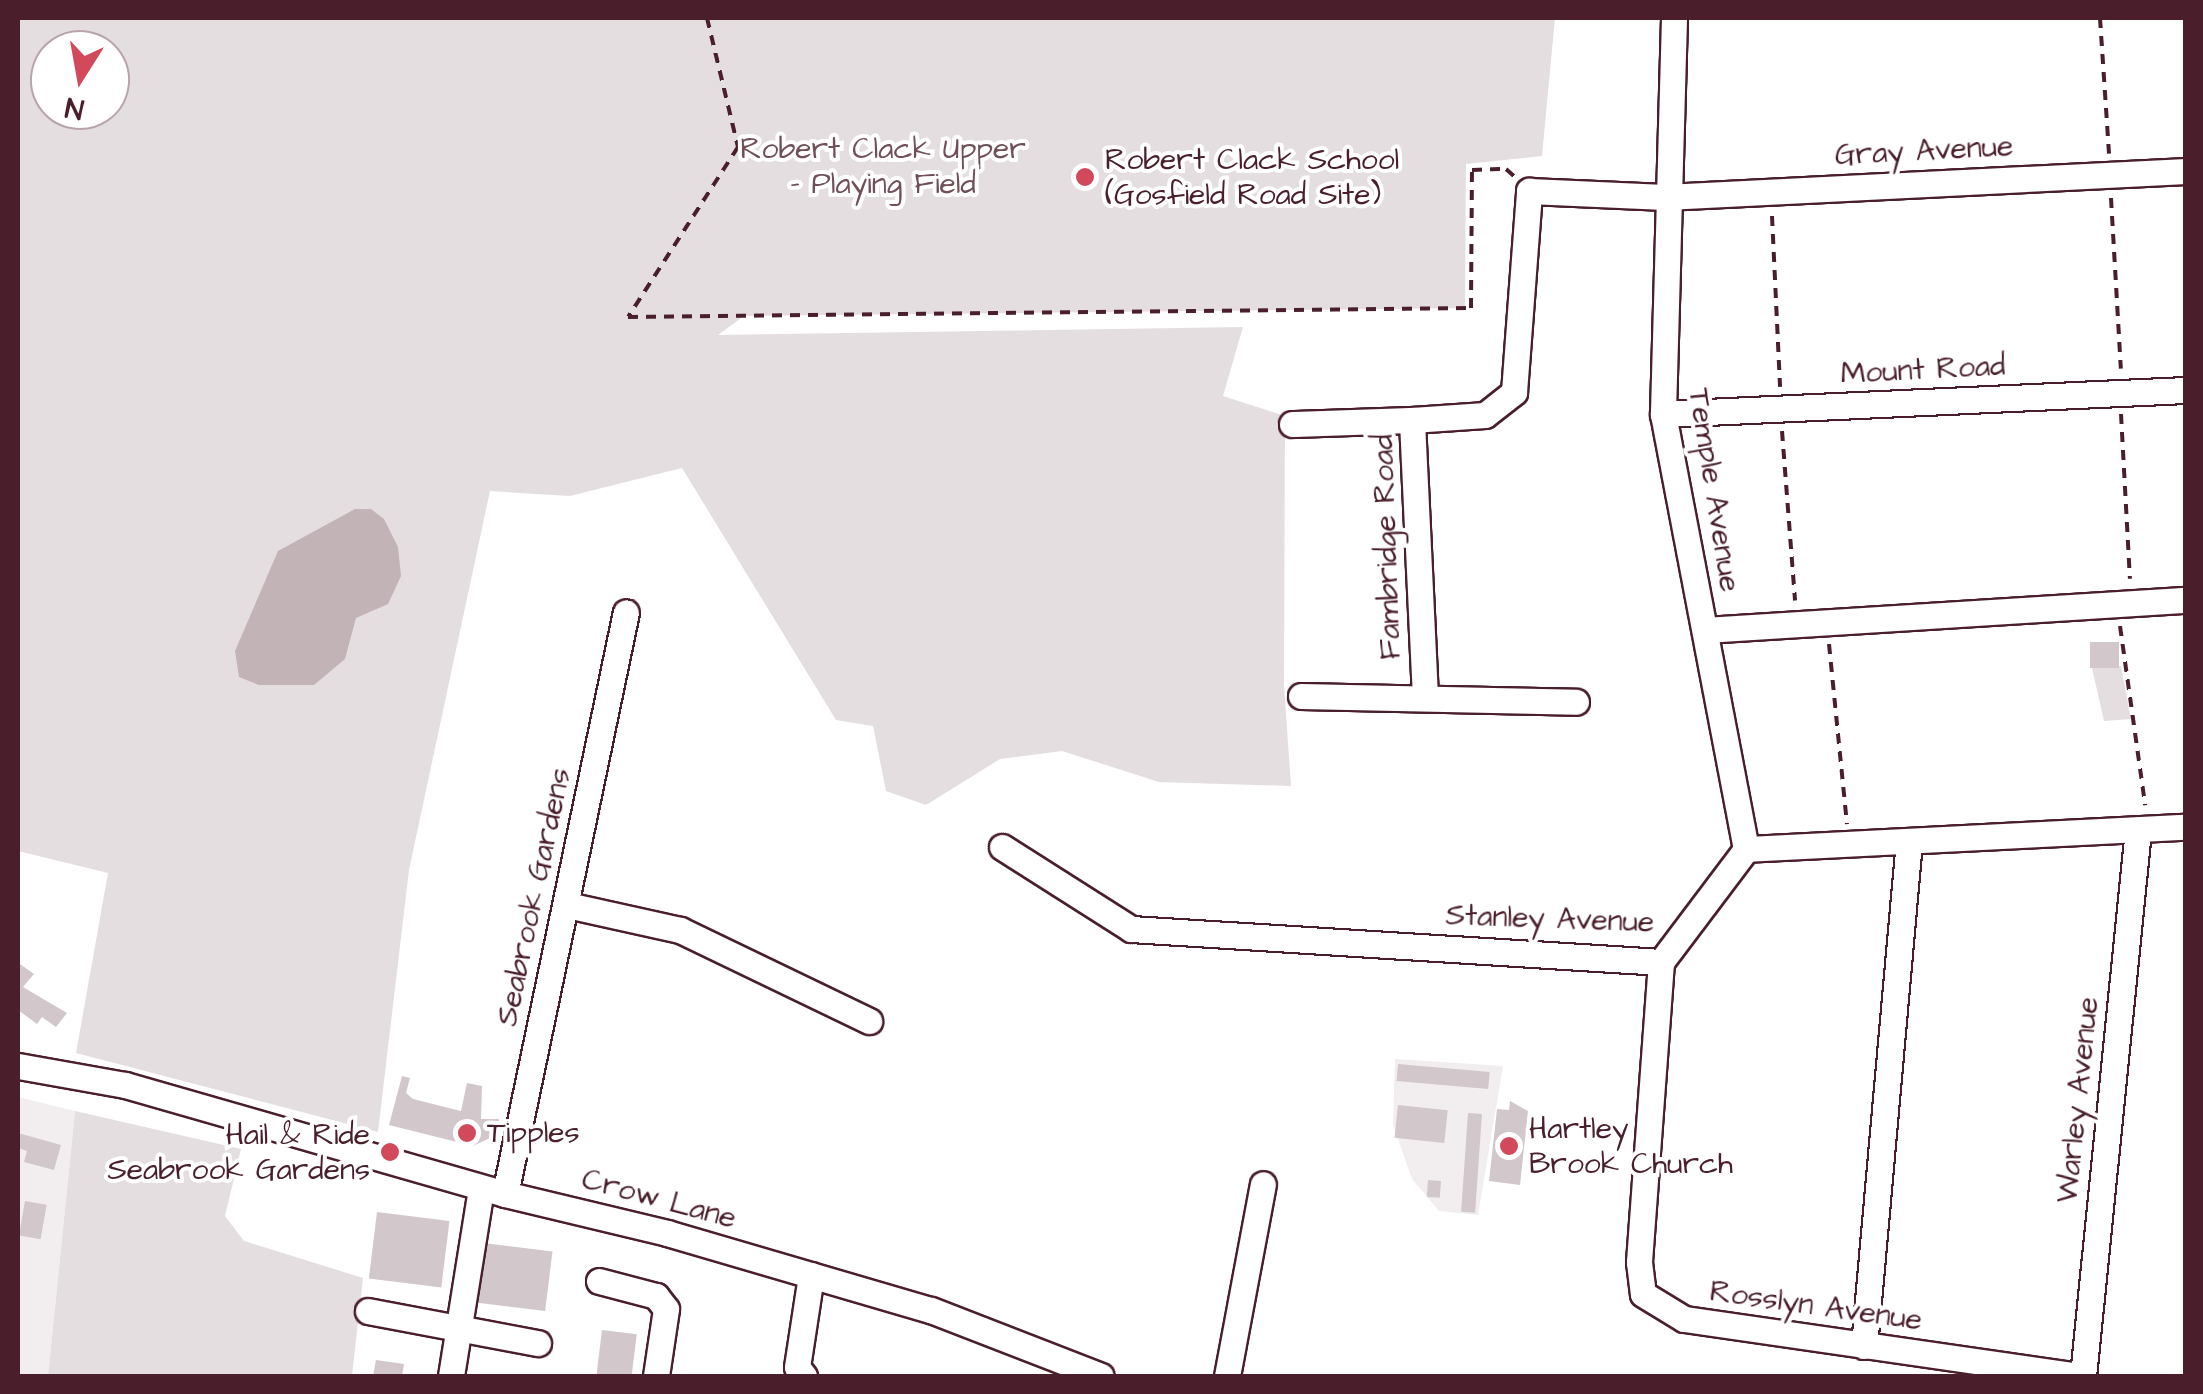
<!DOCTYPE html>
<html>
<head>
<meta charset="utf-8">
<style>
  body { margin:0 }
  #map { position:relative; width:2203px; height:1394px; overflow:hidden; background:#fff; font-family:"Architects Daughter",sans-serif }
  div>[style] { position:absolute }
  .built>* { inset:0; background:#f2eeef }
  .green>* { inset:0; background:#e5dee0 }
  .water>* { inset:0; background:#c1b3b6 }
  .building>* { inset:0; background:#d2c7cb; transform-origin:0 0 }
  .path>* { height:4px; margin-top:-2px; transform-origin:0; background:repeating-linear-gradient(90deg,#4a1f2b 0 10px,transparent 0 18px) }
  .roads { filter:drop-shadow(2px 0 #4a1f2b) drop-shadow(-2px 0 #4a1f2b) drop-shadow(0 2px #4a1f2b) drop-shadow(0 -2px #4a1f2b) }
  .minor>* { height:25px; margin:-12.5px; padding:0 12.5px; transform-origin:12.5px; border-radius:12.5px; background:#fff }
  .dots>* { width:28px; height:28px; translate:-50% -50%; box-sizing:border-box; border:5px solid #fff; border-radius:50% }
  span { translate:-50% -50%; white-space:nowrap; text-align:center; line-height:1.15; -webkit-text-stroke:8px #fff; paint-order:stroke }
  .park-label { font-size:30px; color:#714f58 }
  .street-label { font-size:30px; color:#4a1f2b }
  .poi-label { font-size:30px; color:#4a1f2b }
  .left { translate:0 -50%; text-align:left }
  .right { translate:-100% -50%; text-align:right }
  .frame { position:absolute; inset:0; border:20px solid #4a1f2b; pointer-events:none }
  .north { position:absolute; left:30px; top:30px; width:100px; height:100px; box-sizing:border-box; background:#fff; border:2px solid #b7a5aa; border-radius:50%; rotate:191deg; font-size:28px; font-weight:700; line-height:40px; text-align:center; color:#4a1f2b }
  .north::after { content:''; display:block; margin:auto; width:35px; height:45px; background:#d1495b; clip-path:polygon(50% 0,100% 100%,50% 72%,0 100%) }
</style>
</head>
<body>
<div id="map">
  <div class="built">
    <div style="clip-path:polygon(1395px 1059px,1503px 1066px,1478px 1215px,1439px 1211px,1412px 1179px,1393px 1125px)"></div>
    <div style="clip-path:polygon(18px 1097px,75px 1111px,48px 1376px,18px 1376px)"></div>
  </div>
  <div class="green">
    <div style="clip-path:polygon(evenodd,18px 18px,1555px 18px,1542px 156px,1466px 164px,1465px 308px,744px 316px,718px 335px,1243px 327px,1223px 396px,1285px 416px,1284px 685px,1291px 786px,1159px 782px,1062px 751px,1000px 759px,926px 805px,886px 791px,873px 726px,836px 720px,682px 468px,570px 496px,490px 491px,409px 870px,378px 1132px,76px 1053px,108px 873px,18px 851px,18px 18px,50px 50px,110px 50px,110px 110px,50px 110px,50px 50px)"></div>
    <div style="clip-path:polygon(2121px 666px,2131px 719px,2104px 721px,2092px 668px)"></div>
    <div style="clip-path:polygon(75px 1111px,241px 1149px,225px 1216px,244px 1241px,363px 1278px,352px 1376px,48px 1376px)"></div>
  </div>
  <div class="water">
    <div style="clip-path:polygon(355px 509px,371px 509px,384px 519px,398px 547px,401px 576px,388px 604px,356px 618px,345px 659px,314px 685px,259px 685px,239px 677px,235px 651px,278px 551px)"></div>
  </div>
  <div class="building">
    <div style="left:2090px;top:642px;width:29px;height:26px"></div>
    <div style="clip-path:polygon(20px 964px,34px 974px,23px 987px,67px 1013px,56px 1027px,42px 1017px,37px 1024px,18px 1010px)"></div>
    <div style="left:1398px;top:1064px;width:92px;height:17px;rotate:5deg"></div>
    <div style="clip-path:polygon(402px 1076px,410px 1078px,406px 1093px,413px 1099px,461px 1111px,467px 1083px,482px 1086px,481px 1119px,499px 1119px,496px 1135px,473px 1146px,389px 1125px)"></div>
    <div style="clip-path:polygon(1510px 1101px,1528px 1111px,1520px 1185px,1489px 1181px,1497px 1109px,1509px 1110px)"></div>
    <div style="left:1398px;top:1105px;width:50px;height:33px;rotate:6deg"></div>
    <div style="left:1468px;top:1113px;width:14px;height:99px;rotate:4deg"></div>
    <div style="clip-path:polygon(18px 1133px,61px 1145px,54px 1170px,24px 1162px,27px 1151px,18px 1148px)"></div>
    <div style="left:1428px;top:1180px;width:13px;height:17px;rotate:4deg"></div>
    <div style="left:25px;top:1201px;width:22px;height:35px;rotate:10deg"></div>
    <div style="left:377px;top:1212px;width:73px;height:67px;rotate:7deg"></div>
    <div style="left:483px;top:1243px;width:70px;height:60px;rotate:7deg"></div>
    <div style="left:602px;top:1330px;width:35px;height:46px;rotate:7deg"></div>
    <div style="clip-path:polygon(376px 1360px,404px 1364px,402px 1376px,373px 1376px)"></div>
  </div>
  <div class="path">
    <div style="left:707px;top:18px;width:133px;rotate:76.5deg"></div>
    <div style="left:738px;top:147px;width:202px;rotate:122.9deg"></div>
    <div style="left:628px;top:317px;width:843px;rotate:-0.61deg"></div>
    <div style="left:1471px;top:308px;width:138px;rotate:-89.6deg"></div>
    <div style="left:1472px;top:170px;width:34px;rotate:-2deg"></div>
    <div style="left:1506px;top:169px;width:12px;rotate:42deg"></div>
    <div style="left:2100px;top:18px;width:136px;rotate:86.2deg"></div>
    <div style="left:2111px;top:198px;width:171px;rotate:86.7deg"></div>
    <div style="left:1772px;top:216px;width:171px;rotate:87.3deg"></div>
    <div style="left:2121px;top:414px;width:165px;rotate:86.9deg"></div>
    <div style="left:1782px;top:431px;width:170px;rotate:85.6deg"></div>
    <div style="left:2120px;top:626px;width:181px;rotate:82deg"></div>
    <div style="left:1829px;top:644px;width:181px;rotate:84.3deg"></div>
  </div>
  <div class="roads">
    <div class="minor">
      <div style="left:1674px;top:18px;width:396px;rotate:91.6deg"></div>
      <div style="left:1663px;top:414px;width:443px;rotate:79.2deg"></div>
      <div style="left:1663px;top:414px;width:524px;rotate:-2.63deg"></div>
      <div style="left:1292px;top:424px;width:120px;rotate:-1.9deg"></div>
      <div style="left:1705px;top:630px;width:482px;rotate:-3.6deg"></div>
      <div style="left:1301px;top:696px;width:275px;rotate:1.2deg"></div>
      <div style="left:1425px;top:697px;width:277px;rotate:-92.7deg"></div>
      <div style="left:1412px;top:420px;width:73px;rotate:-3.9deg"></div>
      <div style="left:1485px;top:415px;width:37px;rotate:-38deg"></div>
      <div style="left:1514px;top:392px;width:202px;rotate:-85.7deg"></div>
      <div style="left:1529px;top:191px;width:136px;rotate:2.5deg"></div>
      <div style="left:1665px;top:197px;width:522px;rotate:-2.86deg"></div>
      <div style="left:1002px;top:847px;width:153px;rotate:32.4deg"></div>
      <div style="left:1131px;top:929px;width:531px;rotate:3.56deg"></div>
      <div style="left:1661px;top:962px;width:141px;rotate:-53deg"></div>
      <div style="left:1746px;top:849px;width:441px;rotate:-2.9deg"></div>
      <div style="left:567px;top:905px;width:116px;rotate:12.5deg"></div>
      <div style="left:680px;top:930px;width:210px;rotate:25.7deg"></div>
      <div style="left:1661px;top:962px;width:301px;rotate:94.2deg"></div>
      <div style="left:1639px;top:1262px;width:32px;rotate:83deg"></div>
      <div style="left:1643px;top:1294px;width:48px;rotate:31.4deg"></div>
      <div style="left:1684px;top:1319px;width:398px;rotate:8.2deg"></div>
      <div style="left:18px;top:1066px;width:109px;rotate:10.1deg"></div>
      <div style="left:125px;top:1085px;width:395px;rotate:16deg"></div>
      <div style="left:505px;top:1194px;width:167px;rotate:13.5deg"></div>
      <div style="left:667px;top:1233px;width:275px;rotate:16.3deg"></div>
      <div style="left:931px;top:1310px;width:182px;rotate:21.2deg"></div>
      <div style="left:505px;top:1194px;width:594px;rotate:-78.26deg"></div>
      <div style="left:599px;top:1281px;width:59px;rotate:14.7deg"></div>
      <div style="left:656px;top:1296px;width:16px;rotate:52deg"></div>
      <div style="left:666px;top:1309px;width:68px;rotate:98.5deg"></div>
      <div style="left:368px;top:1311px;width:173px;rotate:10.7deg"></div>
      <div style="left:1864px;top:1346px;width:507px;rotate:-84.91deg"></div>
      <div style="left:451px;top:1376px;width:190px;rotate:-80.9deg"></div>
      <div style="left:804px;top:1376px;width:11px;rotate:-128deg"></div>
      <div style="left:797px;top:1367px;width:93px;rotate:-81.3deg"></div>
      <div style="left:1227px;top:1376px;width:195px;rotate:-79.4deg"></div>
      <div style="left:2083px;top:1376px;width:549px;rotate:-84.25deg"></div>
    </div>
  </div>
  <div class="dots">
    <div style="left:1085px;top:177px;background:#d1495b"></div>
    <div style="left:467px;top:1133px;background:#d1495b"></div>
    <div style="left:1509px;top:1146px;background:#d1495b"></div>
    <div style="left:390px;top:1152px;background:#d1495b"></div>
  </div>
  <div class="park-label">
    <span style="left:883px;top:166px">Robert Clack Upper<br>- Playing Field</span>
  </div>
  <div class="street-label">
    <span style="left:1924px;top:151px;rotate:-3deg">Gray Avenue</span>
    <span style="left:1923px;top:370px;rotate:-3deg">Mount Road</span>
    <span style="left:1714px;top:490px;rotate:81deg">Temple Avenue</span>
    <span style="left:1387px;top:547px;rotate:-92deg">Fambridge Road</span>
    <span style="left:534px;top:897px;rotate:-78deg">Seabrook Gardens</span>
    <span style="left:1550px;top:919px;rotate:2deg">Stanley Avenue</span>
    <span style="left:2078px;top:1100px;rotate:-84deg">Warley Avenue</span>
    <span style="left:659px;top:1199px;rotate:15deg">Crow Lane</span>
    <span style="left:1816px;top:1306px;rotate:8deg">Rosslyn Avenue</span>
  </div>
  <div class="poi-label">
    <span class="left" style="left:1105px;top:177px">Robert Clack School<br>(Gosfield Road Site)</span>
    <span class="left" style="left:1529px;top:1146px">Hartley<br>Brook Church</span>
    <span class="left" style="left:487px;top:1133px">Tipples</span>
    <span class="right" style="left:370px;top:1152px">Hail &amp; Ride<br>Seabrook Gardens</span>
  </div>
  <div class="frame"></div>
  <div class="north">N</div>
</div>
</body>
</html>
